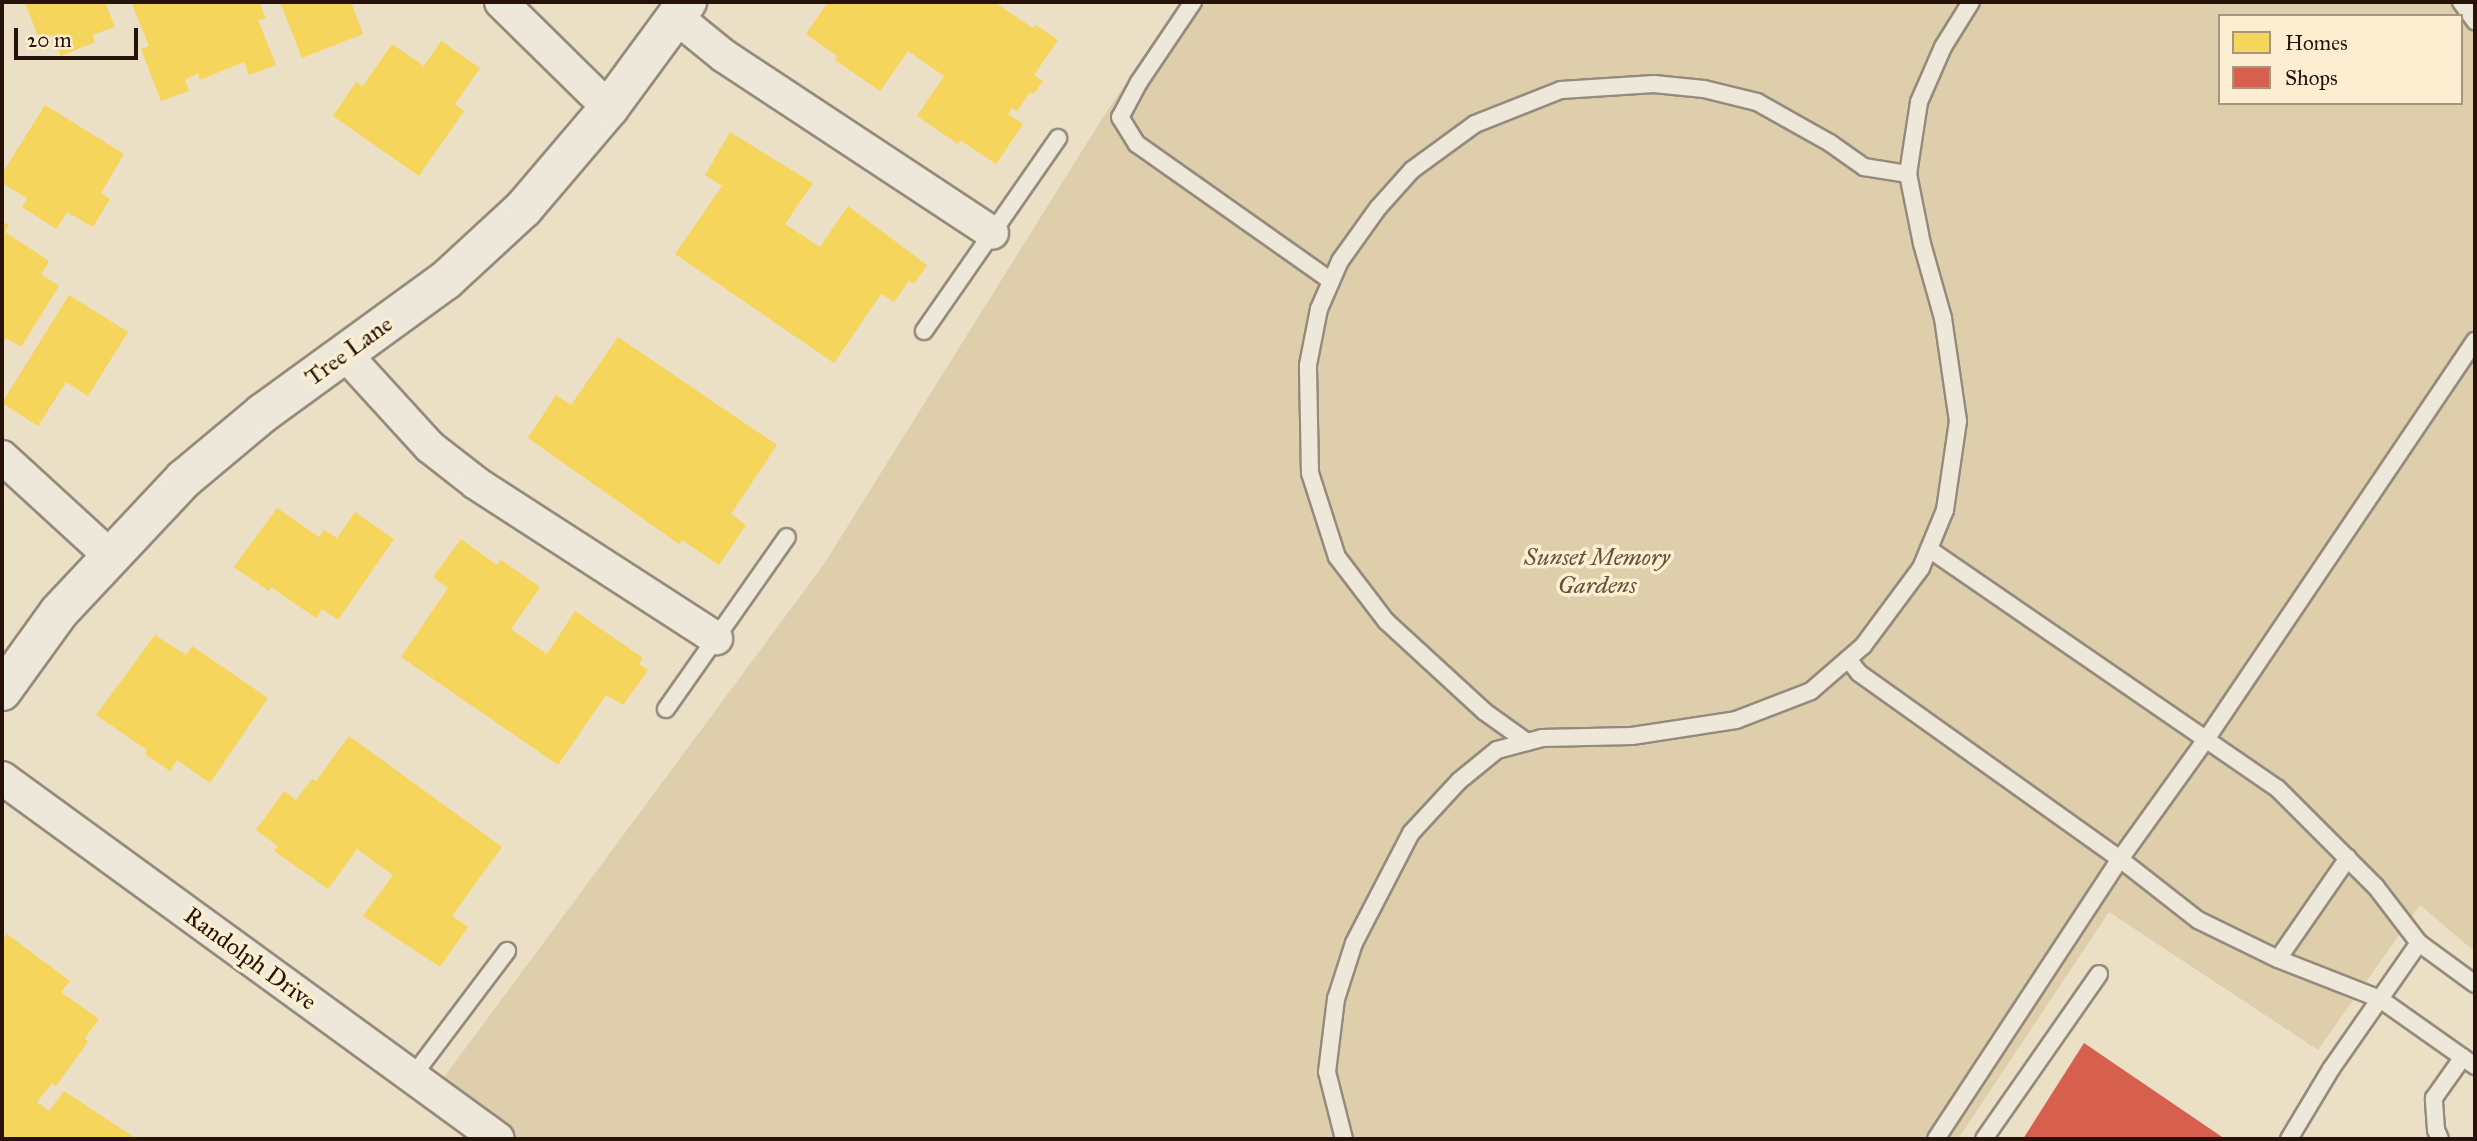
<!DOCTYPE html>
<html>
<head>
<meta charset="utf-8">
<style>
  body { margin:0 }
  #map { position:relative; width:2477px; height:1141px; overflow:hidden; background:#ebdfc5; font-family:"IM FELL Great Primer",serif }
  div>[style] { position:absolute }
  .green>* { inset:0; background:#dfceac }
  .homes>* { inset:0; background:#f6d55c }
  .shops>* { inset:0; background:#d6604d }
  .roads { filter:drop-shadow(2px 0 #958b7c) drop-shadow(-2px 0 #958b7c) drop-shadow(0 2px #958b7c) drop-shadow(0 -2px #958b7c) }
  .service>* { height:16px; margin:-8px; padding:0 8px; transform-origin:8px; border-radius:8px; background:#eee8da }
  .minor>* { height:32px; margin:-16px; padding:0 16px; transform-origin:16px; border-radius:16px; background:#eee8da }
  .tertiary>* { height:38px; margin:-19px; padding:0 19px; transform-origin:19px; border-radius:19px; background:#eee8da }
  span { translate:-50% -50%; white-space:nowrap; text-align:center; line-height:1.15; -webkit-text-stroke:7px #fceed0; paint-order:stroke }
  .street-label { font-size:24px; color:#261208 }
  .park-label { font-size:24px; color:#644f3a; font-style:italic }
  .frame { position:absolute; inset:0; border:4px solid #261208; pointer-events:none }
  .legend { position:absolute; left:2218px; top:14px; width:245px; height:91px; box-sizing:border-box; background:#fceed0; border:2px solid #a69680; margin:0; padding:9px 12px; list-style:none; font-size:21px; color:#261208 }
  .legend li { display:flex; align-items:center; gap:14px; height:35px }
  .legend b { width:35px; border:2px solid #a69680 }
  .scale { position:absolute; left:14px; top:28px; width:124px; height:32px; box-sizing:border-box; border:4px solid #261208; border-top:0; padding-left:9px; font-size:21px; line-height:24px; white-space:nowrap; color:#261208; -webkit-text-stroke:5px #fceed0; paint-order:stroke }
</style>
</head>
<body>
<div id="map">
  <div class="green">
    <div style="clip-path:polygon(evenodd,1180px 2px,2475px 2px,2475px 952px,2420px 905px,2318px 1050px,2109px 912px,1958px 1139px,498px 1139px,433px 1092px,824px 564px,1100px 122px,1180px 2px,2220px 16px,2461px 16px,2461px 103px,2220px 103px,2220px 16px)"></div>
  </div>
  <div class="homes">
    <div style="clip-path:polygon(31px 2px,105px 2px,115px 27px,92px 35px,95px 42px,61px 56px,52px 35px,40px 40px,25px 4px)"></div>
    <div style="clip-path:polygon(131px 2px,259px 2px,266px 18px,258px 20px,276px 65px,249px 75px,244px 62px,200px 80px,198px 74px,185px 79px,189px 91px,161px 101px,141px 49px,149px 46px)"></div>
    <div style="clip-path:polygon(280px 2px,351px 2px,363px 34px,302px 58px)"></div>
    <div style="clip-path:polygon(828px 2px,844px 2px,850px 5px,853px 2px,994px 2px,1033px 28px,1036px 25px,1058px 40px,1034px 75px,1043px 81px,1034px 94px,1030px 92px,1017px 111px,1012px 108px,1008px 114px,1023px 124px,996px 164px,960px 140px,958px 144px,917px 116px,944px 76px,908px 51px,880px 91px,835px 60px,837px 56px,806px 34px)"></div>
    <div style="clip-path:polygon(441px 41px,480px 68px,455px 104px,464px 111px,419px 176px,333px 116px,356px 82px,363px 86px,392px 44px,424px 66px)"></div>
    <div style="clip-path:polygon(45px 105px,124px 154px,101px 193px,110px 199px,93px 227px,67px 212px,56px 229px,22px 207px,27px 198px,2px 183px,2px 174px)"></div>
    <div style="clip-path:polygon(730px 132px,813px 183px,785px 224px,820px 247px,848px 206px,927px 265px,914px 284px,909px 281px,894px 302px,881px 294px,834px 363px,675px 254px,722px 186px,705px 175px)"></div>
    <div style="clip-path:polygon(2px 221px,9px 225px,5px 232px,49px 261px,41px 274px,59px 286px,21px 347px,6px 338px,2px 345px)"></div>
    <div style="clip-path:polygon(69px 295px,128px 332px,88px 396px,66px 382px,38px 426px,2px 403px)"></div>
    <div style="clip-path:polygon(618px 337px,777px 445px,731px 514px,746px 525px,719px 565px,682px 540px,679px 544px,528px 438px,556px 395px,571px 405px)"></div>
    <div style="clip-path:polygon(277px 508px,319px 537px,324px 530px,337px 538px,355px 512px,394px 539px,338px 620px,322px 609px,316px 618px,271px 587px,269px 591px,234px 567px)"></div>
    <div style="clip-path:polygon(461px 539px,497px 565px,501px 560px,540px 587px,511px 629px,547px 654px,575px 611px,643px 658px,639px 664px,648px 670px,623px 705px,606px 695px,558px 765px,401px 657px,448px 588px,433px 577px)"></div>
    <div style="clip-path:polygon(155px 635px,186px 655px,192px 646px,268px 698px,210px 783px,177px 760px,170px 771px,145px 754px,147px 750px,96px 715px)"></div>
    <div style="clip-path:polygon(349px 736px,502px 847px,452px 916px,468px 927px,440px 967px,363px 916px,393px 875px,357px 849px,328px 889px,274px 851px,278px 846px,256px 830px,284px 791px,296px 800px,312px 779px,316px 781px)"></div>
    <div style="clip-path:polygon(7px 934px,70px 981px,61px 992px,99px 1019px,85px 1038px,88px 1042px,56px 1086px,52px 1083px,37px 1102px,49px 1111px,64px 1091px,137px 1139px,2px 1139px,2px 941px)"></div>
  </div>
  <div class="shops">
    <div style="clip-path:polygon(2084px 1043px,2225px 1139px,2023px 1139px)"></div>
  </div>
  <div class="roads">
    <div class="service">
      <div style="left:1193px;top:2px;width:97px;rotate:124deg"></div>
      <div style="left:1139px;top:82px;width:40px;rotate:118deg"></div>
      <div style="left:1120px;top:117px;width:32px;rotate:58deg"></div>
      <div style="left:1137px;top:144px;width:237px;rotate:35.2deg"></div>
      <div style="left:2461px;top:2px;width:24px;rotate:54deg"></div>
      <div style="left:924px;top:331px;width:235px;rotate:-55.2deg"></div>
      <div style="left:1929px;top:549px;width:422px;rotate:34.5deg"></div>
      <div style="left:2277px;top:788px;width:140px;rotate:45deg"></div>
      <div style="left:2376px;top:887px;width:71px;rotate:52.5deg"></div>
      <div style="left:2419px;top:943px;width:69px;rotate:36.2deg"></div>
      <div style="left:1848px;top:659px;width:18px;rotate:52deg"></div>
      <div style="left:1859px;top:673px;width:320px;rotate:35.5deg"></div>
      <div style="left:2120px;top:859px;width:99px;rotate:38deg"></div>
      <div style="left:2198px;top:920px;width:89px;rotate:26deg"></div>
      <div style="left:2278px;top:959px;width:110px;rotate:21.4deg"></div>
      <div style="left:2380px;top:999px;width:116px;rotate:35.2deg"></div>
      <div style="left:666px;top:709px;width:210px;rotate:-54.9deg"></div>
      <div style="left:1527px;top:742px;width:52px;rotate:-144.5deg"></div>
      <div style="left:1485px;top:712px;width:134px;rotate:-137.4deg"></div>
      <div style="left:1386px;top:621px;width:81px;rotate:-127.4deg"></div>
      <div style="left:1337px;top:557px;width:88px;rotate:-107.8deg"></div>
      <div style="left:1310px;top:473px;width:108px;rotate:-91.1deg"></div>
      <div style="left:1308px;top:365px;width:57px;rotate:-78.9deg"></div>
      <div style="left:1319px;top:309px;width:52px;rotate:-66.4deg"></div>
      <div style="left:1340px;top:261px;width:65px;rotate:-54.4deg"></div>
      <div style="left:1378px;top:208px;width:51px;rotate:-48.2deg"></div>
      <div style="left:1412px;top:170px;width:78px;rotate:-36.1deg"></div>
      <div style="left:1475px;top:124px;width:92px;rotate:-21.6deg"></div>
      <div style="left:1561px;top:90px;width:93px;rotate:-3.7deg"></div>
      <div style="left:1654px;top:84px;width:50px;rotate:5.7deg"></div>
      <div style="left:1704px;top:89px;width:55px;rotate:13.8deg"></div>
      <div style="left:1757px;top:102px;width:84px;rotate:29.3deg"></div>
      <div style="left:1830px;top:143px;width:42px;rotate:35.2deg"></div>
      <div style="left:1864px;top:167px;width:45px;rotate:9deg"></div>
      <div style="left:2278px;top:959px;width:123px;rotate:-55.3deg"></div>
      <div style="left:412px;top:1077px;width:158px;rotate:-53deg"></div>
      <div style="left:1344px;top:1139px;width:69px;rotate:-104.2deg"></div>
      <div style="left:1327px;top:1072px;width:74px;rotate:-83deg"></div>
      <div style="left:1336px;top:999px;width:59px;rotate:-72.2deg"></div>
      <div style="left:1354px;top:943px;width:124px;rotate:-62.6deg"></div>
      <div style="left:1411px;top:833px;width:71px;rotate:-47.3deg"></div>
      <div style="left:1459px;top:781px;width:49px;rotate:-39.2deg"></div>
      <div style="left:1497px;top:750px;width:47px;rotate:-14.9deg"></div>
      <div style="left:1542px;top:738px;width:90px;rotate:-1.3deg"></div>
      <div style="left:1632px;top:736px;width:105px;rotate:-8.7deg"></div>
      <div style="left:1736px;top:720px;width:80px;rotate:-21.1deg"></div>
      <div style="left:1811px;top:691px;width:69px;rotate:-40.9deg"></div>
      <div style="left:1863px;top:646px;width:97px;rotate:-53.4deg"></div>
      <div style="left:1921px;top:568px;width:63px;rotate:-67.5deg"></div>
      <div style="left:1945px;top:510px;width:90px;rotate:-81.7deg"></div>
      <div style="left:1958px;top:421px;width:104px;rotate:-98.3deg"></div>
      <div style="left:1943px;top:318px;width:77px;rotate:-105.8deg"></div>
      <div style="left:1922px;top:244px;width:71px;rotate:-101.3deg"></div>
      <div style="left:1908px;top:174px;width:73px;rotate:-81.3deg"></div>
      <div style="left:1919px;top:102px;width:60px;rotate:-66.4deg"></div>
      <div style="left:1943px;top:47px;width:53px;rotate:-58.1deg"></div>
      <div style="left:1936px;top:1139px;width:335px;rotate:-56.7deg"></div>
      <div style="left:2120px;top:859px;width:149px;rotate:-54.3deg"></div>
      <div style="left:2207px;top:738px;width:479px;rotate:-56deg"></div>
      <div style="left:1984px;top:1139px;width:201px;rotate:-55.1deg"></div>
      <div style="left:2289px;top:1139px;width:82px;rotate:-59deg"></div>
      <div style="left:2331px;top:1069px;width:154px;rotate:-55.1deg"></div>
      <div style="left:2440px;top:1139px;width:10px;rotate:-114deg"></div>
      <div style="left:2436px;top:1130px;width:32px;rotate:-94deg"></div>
      <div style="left:2434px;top:1098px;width:50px;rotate:-54.7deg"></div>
    </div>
    <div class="minor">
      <div style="left:501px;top:2px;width:151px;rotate:44.5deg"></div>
      <div style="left:676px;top:17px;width:62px;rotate:39.1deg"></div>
      <div style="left:724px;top:56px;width:321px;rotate:33.4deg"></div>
      <div style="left:345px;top:354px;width:126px;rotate:47.6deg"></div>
      <div style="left:430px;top:447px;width:58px;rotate:38deg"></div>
      <div style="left:476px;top:483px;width:286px;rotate:32.9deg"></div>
      <div style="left:2px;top:457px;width:145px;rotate:42.5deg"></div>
      <div style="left:2px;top:778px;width:613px;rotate:36.05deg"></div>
    </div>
    <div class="tertiary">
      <div style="left:2px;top:691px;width:97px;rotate:-54.2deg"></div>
      <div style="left:59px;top:612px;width:183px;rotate:-46.8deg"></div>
      <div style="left:184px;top:479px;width:103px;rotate:-39.9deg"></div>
      <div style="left:263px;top:413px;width:226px;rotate:-36deg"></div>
      <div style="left:446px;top:280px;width:105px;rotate:-42.7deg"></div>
      <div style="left:523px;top:209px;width:133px;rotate:-49.6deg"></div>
      <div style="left:609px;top:108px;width:132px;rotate:-53.7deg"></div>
    </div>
  </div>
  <div class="street-label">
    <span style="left:349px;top:351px;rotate:-36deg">Tree Lane</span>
    <span style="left:250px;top:959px;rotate:36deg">Randolph Drive</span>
  </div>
  <div class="park-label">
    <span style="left:1597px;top:572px">Sunset Memory<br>Gardens</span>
  </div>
  <div class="frame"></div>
  <ul class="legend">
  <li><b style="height:19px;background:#f6d55c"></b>Homes</li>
  <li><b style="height:19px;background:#d6604d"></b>Shops</li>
  </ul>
  <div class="scale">20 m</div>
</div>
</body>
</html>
